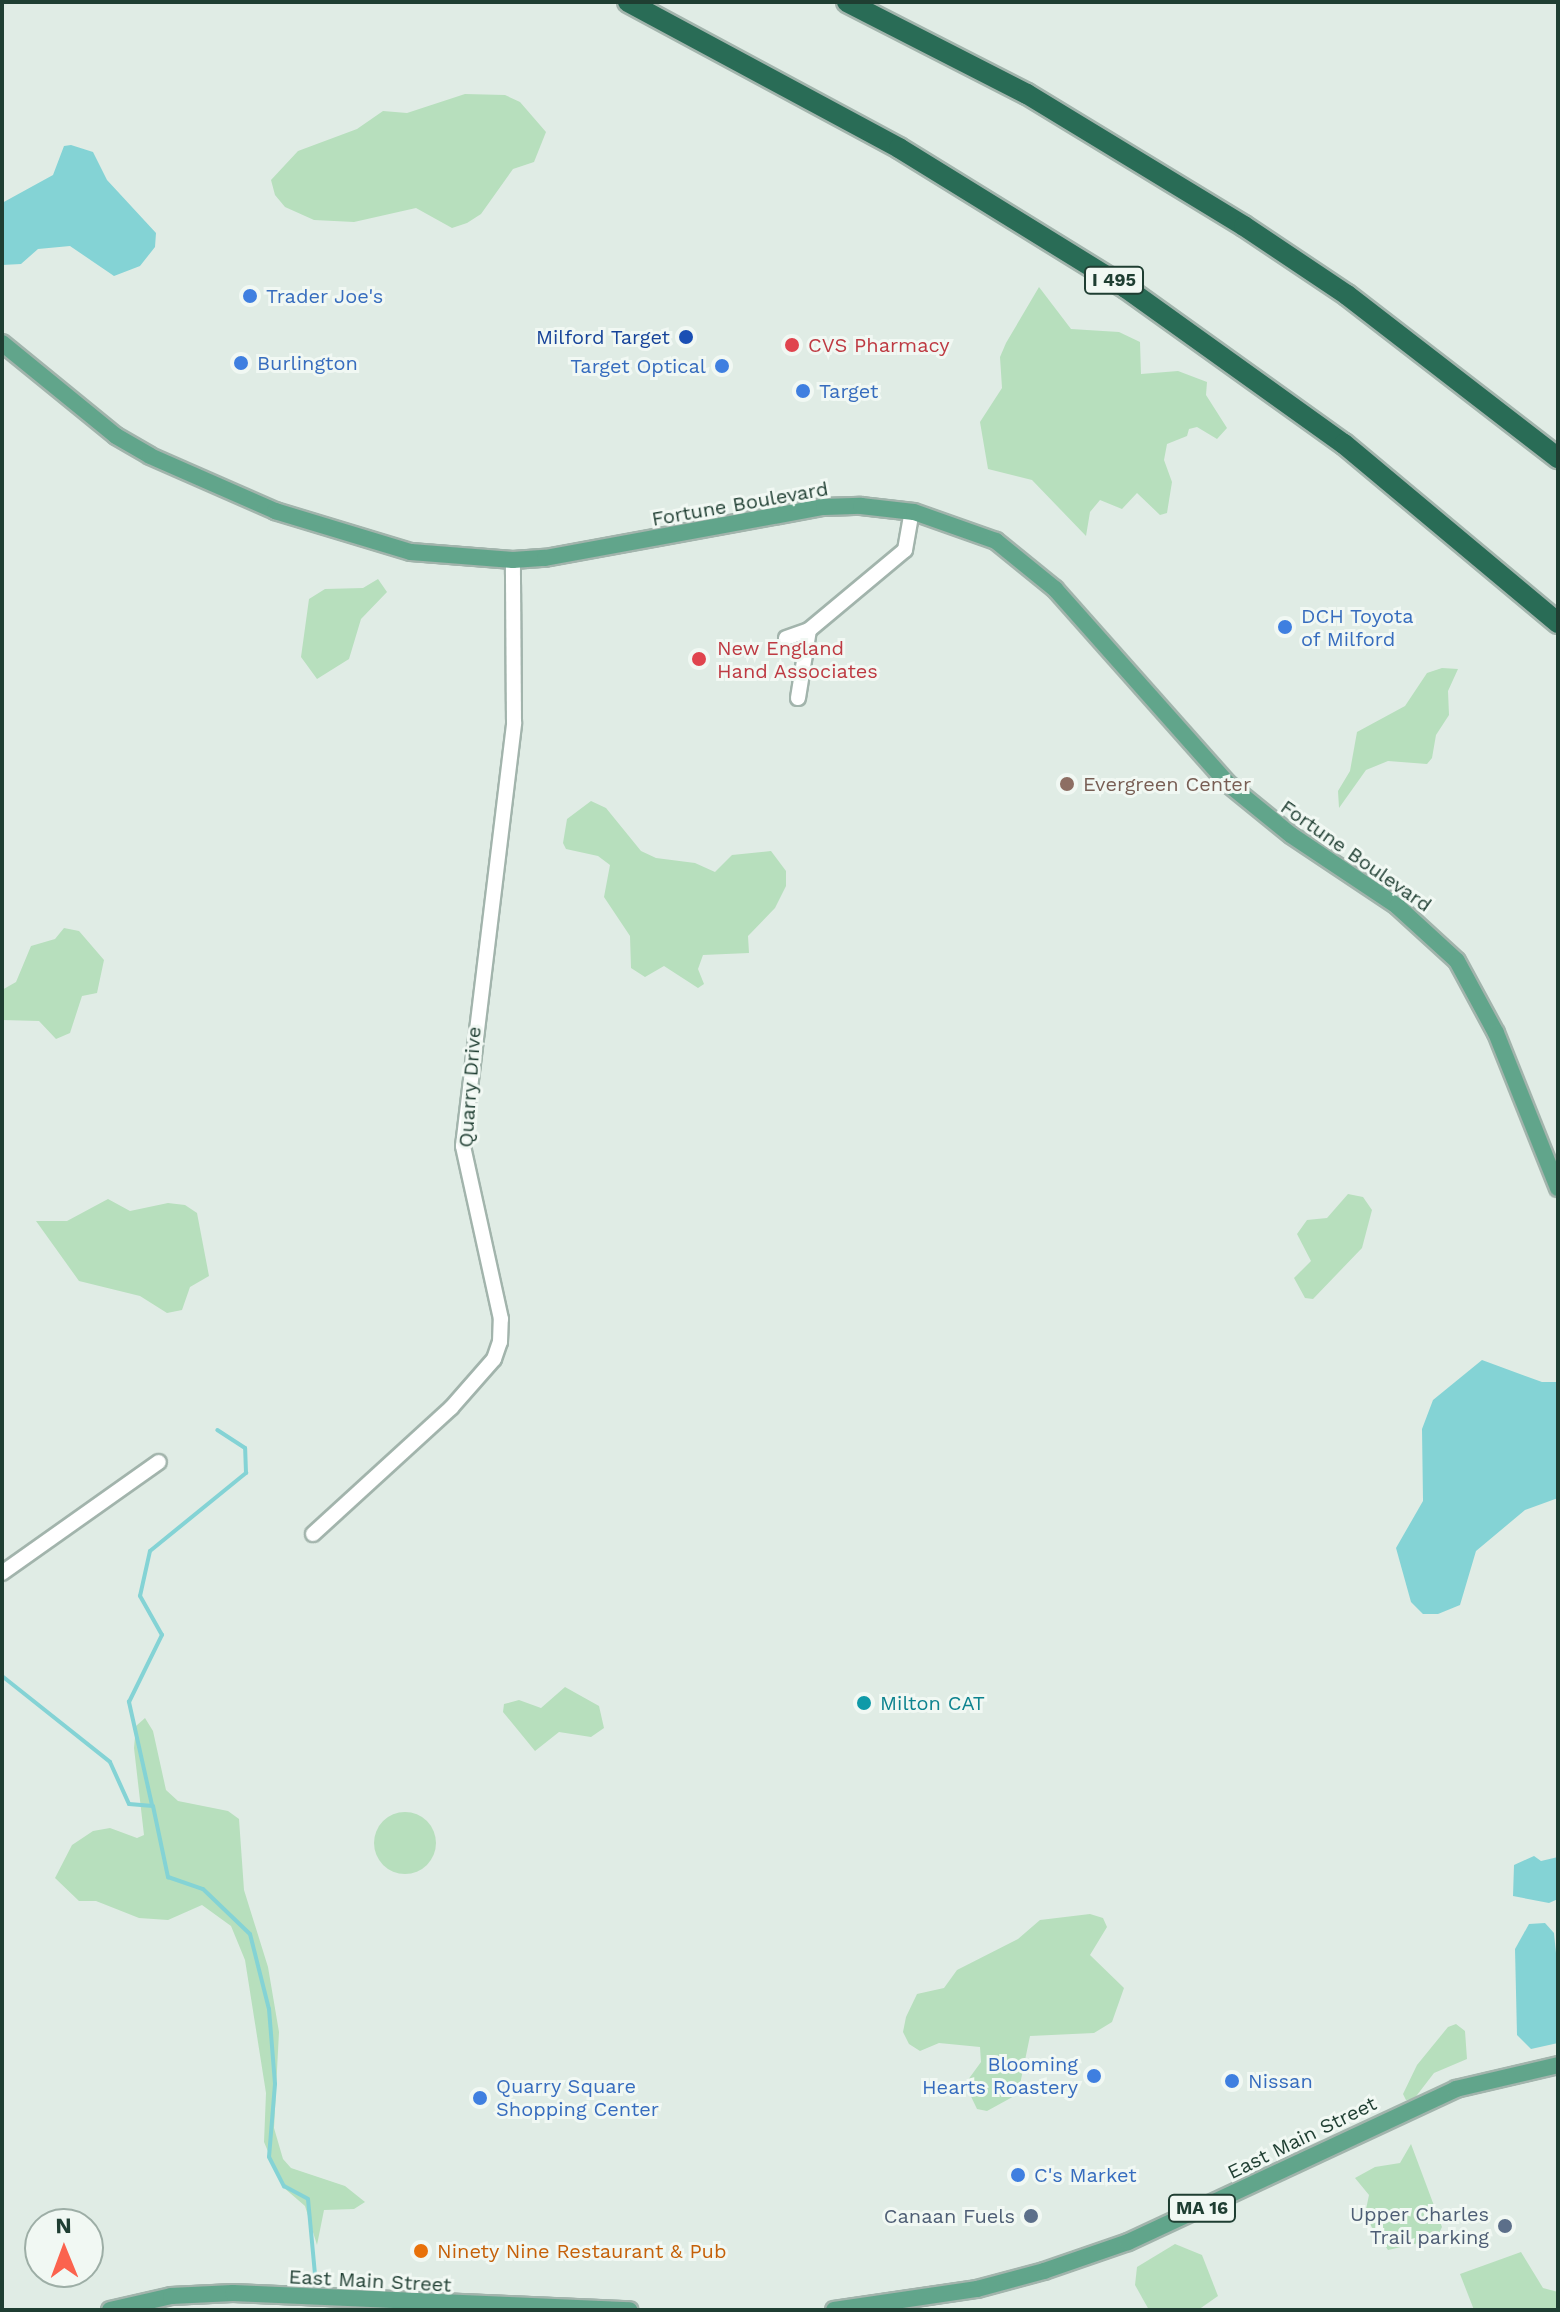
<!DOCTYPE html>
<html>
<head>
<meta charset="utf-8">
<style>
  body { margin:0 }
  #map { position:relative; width:1560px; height:2312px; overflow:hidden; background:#e0ece5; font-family:"Work Sans",sans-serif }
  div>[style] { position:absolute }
  .green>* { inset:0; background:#b7dfbd }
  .round { border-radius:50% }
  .water>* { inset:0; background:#84d3d5 }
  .stream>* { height:4px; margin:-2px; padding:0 2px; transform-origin:2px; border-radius:2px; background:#84d3d5 }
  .roads { filter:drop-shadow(2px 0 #a2b4ac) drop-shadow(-2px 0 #a2b4ac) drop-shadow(0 2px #a2b4ac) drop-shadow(0 -2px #a2b4ac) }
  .minor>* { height:14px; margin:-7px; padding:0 7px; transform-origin:7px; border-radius:7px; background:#fff }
  .major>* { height:16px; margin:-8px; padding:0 8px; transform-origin:8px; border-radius:8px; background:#61a58b }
  .highway>* { height:20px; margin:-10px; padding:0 10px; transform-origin:10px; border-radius:10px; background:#296c56 }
  .dots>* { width:22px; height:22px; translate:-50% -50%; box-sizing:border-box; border:4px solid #f1f8f3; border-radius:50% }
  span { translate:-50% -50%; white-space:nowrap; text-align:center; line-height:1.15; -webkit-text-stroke:6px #f1f8f3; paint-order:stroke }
  .shield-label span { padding:2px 6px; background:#f1f8f3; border:2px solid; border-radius:6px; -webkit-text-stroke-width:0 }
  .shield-label { font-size:18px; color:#1f3e32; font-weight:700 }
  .shop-label { font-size:20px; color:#366cbe }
  .left { translate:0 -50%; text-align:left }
  .right { translate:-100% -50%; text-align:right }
  .transit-label { font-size:20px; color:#164399 }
  .health-label { font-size:20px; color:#be3a42 }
  .street-label { font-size:20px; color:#1f3e32 }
  .education-label { font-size:20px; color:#785e54 }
  .culture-label { font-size:20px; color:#0d838f }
  .service-label { font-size:20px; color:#4e5e75 }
  .food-label { font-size:20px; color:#c56008 }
  .frame { position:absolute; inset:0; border:4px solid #1f3e32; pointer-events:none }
  .north { position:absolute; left:24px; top:2208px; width:80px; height:80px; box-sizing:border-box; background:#f1f8f3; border:2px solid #9daea6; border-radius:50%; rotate:359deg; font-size:22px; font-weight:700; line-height:32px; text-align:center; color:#1f3e32 }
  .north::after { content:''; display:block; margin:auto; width:28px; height:36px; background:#fb634e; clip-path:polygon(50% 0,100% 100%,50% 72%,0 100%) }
</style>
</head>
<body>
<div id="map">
  <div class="green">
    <div style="clip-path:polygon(465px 94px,505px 95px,520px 102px,546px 132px,534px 162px,513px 169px,481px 214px,467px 223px,452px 228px,416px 208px,354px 222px,314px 220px,285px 207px,275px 195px,271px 180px,298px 151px,357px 129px,383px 111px,407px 113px)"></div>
    <div style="clip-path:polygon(1039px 287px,1071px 329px,1119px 332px,1140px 342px,1141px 374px,1178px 371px,1207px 382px,1206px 395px,1227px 428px,1217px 439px,1197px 427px,1189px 429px,1187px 436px,1167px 444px,1164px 460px,1172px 482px,1167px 513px,1160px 515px,1137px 493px,1122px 509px,1100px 500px,1090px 512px,1086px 536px,1032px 480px,988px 469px,980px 422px,1002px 388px,1000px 357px,1006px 343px)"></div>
    <div style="clip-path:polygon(378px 579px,387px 592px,361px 619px,349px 659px,317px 679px,301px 657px,309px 599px,325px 589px,363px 588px)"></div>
    <div style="clip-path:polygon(1442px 668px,1458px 669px,1448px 691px,1449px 715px,1436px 735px,1432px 758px,1427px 764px,1388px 761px,1366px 770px,1339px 808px,1338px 791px,1350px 771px,1357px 732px,1405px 706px,1427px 673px)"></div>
    <div style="clip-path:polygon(591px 801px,606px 808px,641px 851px,656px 858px,695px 863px,715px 872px,732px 855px,771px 851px,786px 871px,786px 886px,775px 908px,748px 936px,749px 953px,703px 955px,698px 969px,704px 984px,698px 988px,664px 966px,645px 977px,631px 968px,630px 936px,604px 897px,610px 865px,598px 856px,566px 849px,563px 843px,567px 819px)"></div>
    <div style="clip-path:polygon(64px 928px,79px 931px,104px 960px,97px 993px,82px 996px,70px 1033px,56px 1039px,39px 1021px,2px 1020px,2px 990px,16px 982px,31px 946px,55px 939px)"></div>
    <div style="clip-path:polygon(1348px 1194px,1363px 1197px,1372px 1210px,1362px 1248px,1313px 1299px,1305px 1298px,1294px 1278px,1311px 1261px,1297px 1234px,1307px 1220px,1327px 1218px)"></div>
    <div style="clip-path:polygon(108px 1199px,130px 1211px,168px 1203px,185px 1205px,197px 1213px,209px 1276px,190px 1287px,182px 1310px,167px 1313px,140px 1296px,79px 1281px,36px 1221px,67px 1221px)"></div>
    <div style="clip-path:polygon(565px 1687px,599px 1706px,604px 1728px,591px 1737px,559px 1732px,535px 1751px,503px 1712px,504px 1704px,519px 1700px,541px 1708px)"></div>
    <div style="clip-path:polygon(145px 1718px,153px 1731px,166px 1790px,178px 1801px,228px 1811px,239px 1819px,244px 1890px,268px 1967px,279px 2032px,274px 2128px,283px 2159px,291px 2168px,345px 2186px,365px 2202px,354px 2209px,324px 2210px,317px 2245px,305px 2206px,283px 2187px,264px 2142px,266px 2093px,245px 1960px,231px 1926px,202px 1905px,168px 1920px,139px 1918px,96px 1901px,79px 1901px,55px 1878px,72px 1845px,93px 1831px,110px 1828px,137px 1838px,144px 1835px,134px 1748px,136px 1726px)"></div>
    <div class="round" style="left:374px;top:1812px;width:62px;height:62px"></div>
    <div style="clip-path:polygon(1090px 1914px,1103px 1918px,1107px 1927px,1090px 1955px,1124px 1988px,1112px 2022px,1094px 2033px,1030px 2036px,1018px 2094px,987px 2111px,977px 2109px,965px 2084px,981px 2062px,980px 2047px,939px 2043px,920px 2051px,909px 2044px,903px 2032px,906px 2017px,917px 1994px,944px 1988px,957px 1970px,1018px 1939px,1040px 1920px)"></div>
    <div style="clip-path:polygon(1456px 2024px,1465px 2031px,1467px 2059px,1434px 2073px,1414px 2099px,1406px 2100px,1403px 2094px,1417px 2065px,1448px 2027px)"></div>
    <div style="clip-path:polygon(1411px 2144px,1442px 2227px,1436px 2239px,1388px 2250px,1369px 2223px,1365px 2214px,1369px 2195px,1355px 2178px,1375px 2167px,1400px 2163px)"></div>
    <div style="clip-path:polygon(1175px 2244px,1202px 2255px,1218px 2296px,1198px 2310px,1149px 2310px,1135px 2285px,1137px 2267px)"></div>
    <div style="clip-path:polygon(1521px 2252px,1543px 2288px,1558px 2292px,1558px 2310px,1474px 2310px,1460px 2274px)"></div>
  </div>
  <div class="water">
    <div style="clip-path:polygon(71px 145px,93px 152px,107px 180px,156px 233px,155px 247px,140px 266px,114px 276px,70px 246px,38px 249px,21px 264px,2px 265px,2px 203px,53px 175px,64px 146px)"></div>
    <div style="clip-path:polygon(1482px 1360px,1542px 1382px,1558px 1382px,1558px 1498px,1525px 1510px,1476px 1551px,1460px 1605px,1438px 1614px,1423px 1614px,1411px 1602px,1396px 1548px,1423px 1501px,1422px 1429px,1433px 1400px)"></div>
    <div style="clip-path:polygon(1534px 1856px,1541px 1861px,1558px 1857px,1558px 1899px,1549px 1903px,1513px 1896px,1514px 1865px)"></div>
    <div style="clip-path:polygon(1545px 1923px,1554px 1933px,1557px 1963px,1558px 2043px,1531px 2049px,1517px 2035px,1515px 1949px,1529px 1924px)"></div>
  </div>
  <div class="stream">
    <div style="left:2px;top:1676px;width:138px;rotate:38.5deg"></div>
    <div style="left:110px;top:1762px;width:46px;rotate:65.7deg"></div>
    <div style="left:129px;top:1804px;width:24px;rotate:5deg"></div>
    <div style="left:153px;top:1806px;width:73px;rotate:78.1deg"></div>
    <div style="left:168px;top:1877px;width:37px;rotate:19deg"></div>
    <div style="left:203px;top:1889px;width:65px;rotate:43.8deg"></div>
    <div style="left:250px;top:1934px;width:77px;rotate:75.8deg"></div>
    <div style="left:269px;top:2009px;width:75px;rotate:85.4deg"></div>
    <div style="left:275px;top:2084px;width:73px;rotate:94.7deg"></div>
    <div style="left:269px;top:2157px;width:33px;rotate:63deg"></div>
    <div style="left:284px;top:2186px;width:27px;rotate:28deg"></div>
    <div style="left:308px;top:2199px;width:75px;rotate:84.7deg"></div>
    <div style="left:152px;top:1805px;width:106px;rotate:-102.6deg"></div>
    <div style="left:129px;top:1702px;width:75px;rotate:-63.8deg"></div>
    <div style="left:162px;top:1635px;width:45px;rotate:-119.4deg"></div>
    <div style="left:140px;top:1596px;width:46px;rotate:-77.5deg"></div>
    <div style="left:150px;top:1551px;width:124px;rotate:-39.1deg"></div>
    <div style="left:246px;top:1473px;width:25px;rotate:-92deg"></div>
    <div style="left:245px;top:1448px;width:33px;rotate:-147deg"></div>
  </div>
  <div class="roads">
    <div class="minor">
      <div style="left:809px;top:630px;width:125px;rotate:-39.8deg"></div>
      <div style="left:905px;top:550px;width:39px;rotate:-80deg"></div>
      <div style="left:786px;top:638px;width:24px;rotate:-19deg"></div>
      <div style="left:809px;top:630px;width:69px;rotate:99.2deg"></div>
      <div style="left:313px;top:1534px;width:187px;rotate:-42.4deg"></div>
      <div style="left:451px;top:1408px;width:65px;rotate:-48.7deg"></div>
      <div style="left:494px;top:1359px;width:18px;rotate:-71deg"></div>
      <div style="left:500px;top:1342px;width:23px;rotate:-88deg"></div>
      <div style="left:501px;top:1319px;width:177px;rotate:-102.4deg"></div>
      <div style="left:463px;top:1146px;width:427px;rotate:-83.1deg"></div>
      <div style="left:514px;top:722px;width:162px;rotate:-90.4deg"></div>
      <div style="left:2px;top:1573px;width:192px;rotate:-35.3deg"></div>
    </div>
    <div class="major">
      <div style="left:2px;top:343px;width:147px;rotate:39.2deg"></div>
      <div style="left:116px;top:436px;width:39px;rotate:30deg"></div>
      <div style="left:150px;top:456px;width:137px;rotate:23.7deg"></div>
      <div style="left:275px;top:511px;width:142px;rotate:16.8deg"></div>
      <div style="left:411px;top:552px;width:102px;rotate:4.5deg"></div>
      <div style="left:513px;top:560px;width:32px;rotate:-4deg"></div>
      <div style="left:545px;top:558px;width:284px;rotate:-10.4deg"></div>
      <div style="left:824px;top:507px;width:37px;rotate:-2deg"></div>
      <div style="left:861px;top:506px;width:53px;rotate:6.5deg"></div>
      <div style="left:914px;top:512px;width:87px;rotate:19.5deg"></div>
      <div style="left:996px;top:541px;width:76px;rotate:39.1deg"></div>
      <div style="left:1055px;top:589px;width:259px;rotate:48.4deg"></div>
      <div style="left:1227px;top:783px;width:82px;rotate:39.1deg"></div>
      <div style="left:1291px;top:835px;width:128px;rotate:33.8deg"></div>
      <div style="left:1397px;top:906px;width:81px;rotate:42.5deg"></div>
      <div style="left:1457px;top:961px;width:82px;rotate:61.6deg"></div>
      <div style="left:1496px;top:1033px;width:167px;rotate:68.2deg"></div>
      <div style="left:110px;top:2310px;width:63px;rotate:-12.9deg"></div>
      <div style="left:171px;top:2296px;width:62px;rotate:-2.8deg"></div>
      <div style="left:233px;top:2293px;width:397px;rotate:2.5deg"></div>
      <div style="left:834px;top:2310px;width:145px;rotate:-8.4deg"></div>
      <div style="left:977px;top:2289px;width:69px;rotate:-15deg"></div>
      <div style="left:1044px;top:2271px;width:89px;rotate:-19deg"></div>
      <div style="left:1128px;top:2242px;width:362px;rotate:-25deg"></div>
      <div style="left:1456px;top:2089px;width:105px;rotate:-13.2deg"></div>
    </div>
    <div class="highway">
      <div style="left:628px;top:2px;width:308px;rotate:28.3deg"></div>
      <div style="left:899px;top:148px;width:267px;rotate:31.7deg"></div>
      <div style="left:1126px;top:288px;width:268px;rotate:35.6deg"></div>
      <div style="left:1344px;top:444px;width:279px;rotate:39.9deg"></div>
      <div style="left:847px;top:2px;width:202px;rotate:27.1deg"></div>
      <div style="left:1027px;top:94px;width:254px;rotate:31.3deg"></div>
      <div style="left:1244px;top:226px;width:124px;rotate:33.8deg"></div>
      <div style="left:1347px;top:295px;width:267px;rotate:37.7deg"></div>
    </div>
  </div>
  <div class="dots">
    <div style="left:250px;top:296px;background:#3f7fe0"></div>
    <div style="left:686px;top:337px;background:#1a4fb4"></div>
    <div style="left:792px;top:345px;background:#e0444e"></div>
    <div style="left:241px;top:363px;background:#3f7fe0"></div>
    <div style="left:722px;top:366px;background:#3f7fe0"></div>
    <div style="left:803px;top:391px;background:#3f7fe0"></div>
    <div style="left:1285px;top:627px;background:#3f7fe0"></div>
    <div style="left:699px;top:659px;background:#e0444e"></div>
    <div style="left:1067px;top:784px;background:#8d6e63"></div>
    <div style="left:864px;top:1703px;background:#0f9aa8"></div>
    <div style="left:1094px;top:2076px;background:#3f7fe0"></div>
    <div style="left:1232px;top:2081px;background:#3f7fe0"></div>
    <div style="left:480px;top:2098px;background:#3f7fe0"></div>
    <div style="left:1018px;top:2175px;background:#3f7fe0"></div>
    <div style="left:1031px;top:2216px;background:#5c6f8a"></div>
    <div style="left:1505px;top:2226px;background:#5c6f8a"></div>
    <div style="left:421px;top:2251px;background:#e8710a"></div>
  </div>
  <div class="shield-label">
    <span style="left:1114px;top:280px">I 495</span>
    <span style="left:1202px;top:2208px">MA 16</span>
  </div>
  <div class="shop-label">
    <span class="left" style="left:266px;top:296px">Trader Joe's</span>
    <span class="left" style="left:257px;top:363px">Burlington</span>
    <span class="right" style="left:706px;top:366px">Target Optical</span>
    <span class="left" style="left:819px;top:391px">Target</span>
    <span class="left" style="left:1301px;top:628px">DCH Toyota<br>of Milford</span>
    <span class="right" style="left:1078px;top:2076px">Blooming<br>Hearts Roastery</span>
    <span class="left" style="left:1248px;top:2081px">Nissan</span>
    <span class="left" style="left:496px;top:2098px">Quarry Square<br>Shopping Center</span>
    <span class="left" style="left:1034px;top:2175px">C's Market</span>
  </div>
  <div class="transit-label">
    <span class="right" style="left:670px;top:337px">Milford Target</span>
  </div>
  <div class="health-label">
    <span class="left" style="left:808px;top:345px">CVS Pharmacy</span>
    <span class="left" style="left:717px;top:660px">New England<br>Hand Associates</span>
  </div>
  <div class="street-label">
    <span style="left:740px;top:504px;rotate:-10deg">Fortune Boulevard</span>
    <span style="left:1356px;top:856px;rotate:35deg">Fortune Boulevard</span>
    <span style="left:470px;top:1087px;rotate:-86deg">Quarry Drive</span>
    <span style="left:1302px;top:2138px;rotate:-26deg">East Main Street</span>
    <span style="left:370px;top:2281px;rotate:3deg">East Main Street</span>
  </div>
  <div class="education-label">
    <span class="left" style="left:1083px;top:784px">Evergreen Center</span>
  </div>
  <div class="culture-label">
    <span class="left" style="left:880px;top:1703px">Milton CAT</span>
  </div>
  <div class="service-label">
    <span class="right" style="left:1489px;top:2226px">Upper Charles<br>Trail parking</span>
    <span class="right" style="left:1015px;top:2216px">Canaan Fuels</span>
  </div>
  <div class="food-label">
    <span class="left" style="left:437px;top:2251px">Ninety Nine Restaurant &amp; Pub</span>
  </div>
  <div class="frame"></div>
  <div class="north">N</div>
</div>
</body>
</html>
